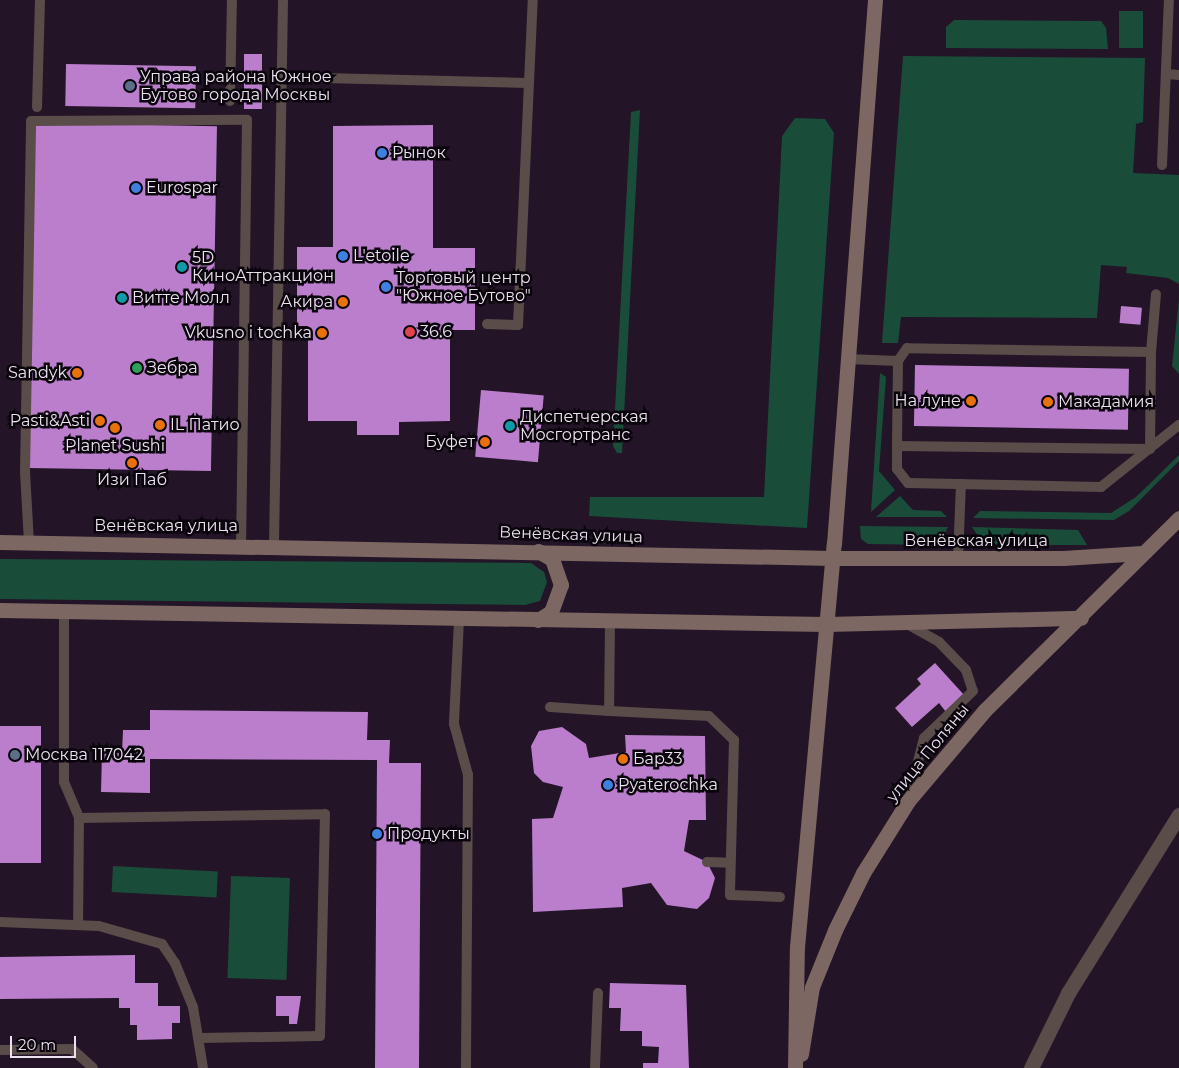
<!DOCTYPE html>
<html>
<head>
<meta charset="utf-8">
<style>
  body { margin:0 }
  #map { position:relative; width:1179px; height:1068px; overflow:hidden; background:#231427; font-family:Montserrat,sans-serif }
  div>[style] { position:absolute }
  .green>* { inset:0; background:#1a4d39; transform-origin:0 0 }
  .building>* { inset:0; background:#ba7ecd; transform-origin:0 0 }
  .lane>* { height:10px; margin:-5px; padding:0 5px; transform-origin:5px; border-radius:5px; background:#594c49 }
  .street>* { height:15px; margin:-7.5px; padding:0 7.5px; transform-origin:7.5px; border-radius:7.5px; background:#594c49 }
  .secondary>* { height:15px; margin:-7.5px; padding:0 7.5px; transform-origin:7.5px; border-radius:7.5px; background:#7d6762 }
  .dots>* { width:14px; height:14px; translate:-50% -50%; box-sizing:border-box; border:2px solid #09040b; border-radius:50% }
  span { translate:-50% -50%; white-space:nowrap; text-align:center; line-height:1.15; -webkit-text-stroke:5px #09040b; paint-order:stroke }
  .poi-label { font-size:16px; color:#ece1ef }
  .left { translate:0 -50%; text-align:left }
  .right { translate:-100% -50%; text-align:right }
  .street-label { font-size:16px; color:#ece1ef }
  .scale { position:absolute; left:10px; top:1036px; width:66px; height:22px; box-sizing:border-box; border:2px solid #ece1ef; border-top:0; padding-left:6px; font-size:15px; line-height:18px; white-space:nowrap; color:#ece1ef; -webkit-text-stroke:4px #09040b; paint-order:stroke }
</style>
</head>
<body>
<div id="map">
  <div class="green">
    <div style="left:1119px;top:11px;width:24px;height:37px"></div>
    <div style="clip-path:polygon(954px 20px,1101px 21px,1106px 28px,1108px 49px,946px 48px,946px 27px)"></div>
    <div style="clip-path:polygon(903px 56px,1145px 58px,1143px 122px,1136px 124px,1133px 173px,1179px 175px,1179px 284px,1168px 278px,1126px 273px,1127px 267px,1101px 265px,1097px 318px,901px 317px,898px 343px,882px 343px)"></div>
    <div style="clip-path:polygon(640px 110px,622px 453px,617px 453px,613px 446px,631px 112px)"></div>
    <div style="clip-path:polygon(795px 118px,825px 119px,834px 133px,807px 528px,589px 516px,590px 497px,764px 497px,782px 136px)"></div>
    <div style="clip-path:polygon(1179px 299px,1179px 374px,1172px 366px)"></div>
    <div style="clip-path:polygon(880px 373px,886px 377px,879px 471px,895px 490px,871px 512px)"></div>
    <div style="clip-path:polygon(1179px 455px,1179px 461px,1129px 511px,1114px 520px,973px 518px,980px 511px,1111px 513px,1136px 497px)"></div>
    <div style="clip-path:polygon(900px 496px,913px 510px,941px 511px,947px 517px,876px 517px)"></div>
    <div style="clip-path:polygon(860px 526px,948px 527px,943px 537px,930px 545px,868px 544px,861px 539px)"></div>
    <div style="clip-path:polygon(972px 527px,1078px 530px,1087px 545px,984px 545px)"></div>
    <div style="clip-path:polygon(0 559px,531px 563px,544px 572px,547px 582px,540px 601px,525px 605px,0 599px)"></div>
    <div style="left:113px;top:866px;width:105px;height:26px;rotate:3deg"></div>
    <div style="left:231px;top:876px;width:59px;height:102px;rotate:2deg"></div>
  </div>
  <div class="building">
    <div style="left:244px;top:54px;width:18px;height:55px"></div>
    <div style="left:66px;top:64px;width:130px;height:42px;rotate:1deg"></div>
    <div style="left:35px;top:123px;width:182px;height:345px;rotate:1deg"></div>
    <div style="clip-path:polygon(433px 125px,433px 248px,475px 248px,475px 330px,450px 330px,450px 421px,399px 422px,399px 435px,357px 435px,357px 421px,308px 421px,308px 326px,297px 326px,297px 247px,333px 247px,333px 126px)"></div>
    <div style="left:1121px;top:306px;width:21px;height:17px;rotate:5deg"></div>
    <div style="left:915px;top:365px;width:214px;height:61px;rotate:1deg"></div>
    <div style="left:481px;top:390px;width:63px;height:67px;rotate:5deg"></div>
    <div style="clip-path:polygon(935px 663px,965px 696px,946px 712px,939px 703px,912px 727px,895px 708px,921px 684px,917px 679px)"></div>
    <div style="clip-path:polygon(150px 710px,368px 712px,367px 740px,390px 740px,389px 763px,421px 763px,419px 1068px,375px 1068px,377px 760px,150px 759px,150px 793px,101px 792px,102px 753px,122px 753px,123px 730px,150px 730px)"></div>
    <div style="left:0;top:726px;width:41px;height:137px"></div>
    <div style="clip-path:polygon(562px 727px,586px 744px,589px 758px,626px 752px,625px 735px,705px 736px,706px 820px,689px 820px,684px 851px,707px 862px,715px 878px,709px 898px,697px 909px,667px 905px,651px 883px,622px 888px,623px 907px,533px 912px,532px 819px,553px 818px,563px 787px,543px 782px,534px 773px,531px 746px,539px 731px)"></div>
    <div style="clip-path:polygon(135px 955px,135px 983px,158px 983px,158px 1006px,180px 1006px,180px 1023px,172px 1023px,172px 1039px,137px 1040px,137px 1025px,130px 1025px,130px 1008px,119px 1008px,119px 998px,0 999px,0 957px)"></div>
    <div style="clip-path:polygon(610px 983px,686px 985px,689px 1068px,643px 1068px,643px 1063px,658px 1063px,659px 1047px,642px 1046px,642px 1031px,620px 1031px,621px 1008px,609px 1008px)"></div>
    <div style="clip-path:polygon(276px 996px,301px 996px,297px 1024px,289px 1024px,289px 1016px,276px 1016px)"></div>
  </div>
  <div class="lane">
    <div style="left:1166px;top:74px;width:13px;rotate:4deg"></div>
    <div style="left:282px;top:77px;width:246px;rotate:1.4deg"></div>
    <div style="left:230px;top:101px;width:101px;rotate:-88.9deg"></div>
    <div style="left:37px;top:107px;width:107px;rotate:-88.4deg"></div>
    <div style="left:1162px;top:165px;width:165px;rotate:-87.6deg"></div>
    <div style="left:487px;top:324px;width:31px;rotate:2deg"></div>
    <div style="left:518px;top:325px;width:325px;rotate:-87.4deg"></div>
    <div style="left:1151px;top:352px;width:58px;rotate:-85.1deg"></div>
    <div style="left:848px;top:359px;width:50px;rotate:2.3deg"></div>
    <div style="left:898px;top:361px;width:85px;rotate:90.7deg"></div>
    <div style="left:897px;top:446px;width:253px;rotate:0.7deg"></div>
    <div style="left:1150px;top:449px;width:97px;rotate:-89.4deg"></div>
    <div style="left:1151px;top:352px;width:244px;rotate:-179.1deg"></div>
    <div style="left:907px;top:348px;width:16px;rotate:125deg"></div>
    <div style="left:897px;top:446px;width:23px;rotate:90deg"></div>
    <div style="left:897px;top:469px;width:18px;rotate:52deg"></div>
    <div style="left:908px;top:483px;width:193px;rotate:1.2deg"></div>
    <div style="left:1101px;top:487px;width:100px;rotate:-38.5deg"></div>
    <div style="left:29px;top:543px;width:72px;rotate:-93.2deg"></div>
    <div style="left:25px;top:471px;width:350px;rotate:-89deg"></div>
    <div style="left:31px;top:121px;width:216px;rotate:-0.3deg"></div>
    <div style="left:247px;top:120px;width:424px;rotate:90.8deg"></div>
    <div style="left:274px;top:544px;width:544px;rotate:-89.05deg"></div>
    <div style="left:958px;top:558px;width:74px;rotate:-87.7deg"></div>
    <div style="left:64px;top:611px;width:171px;rotate:90deg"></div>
    <div style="left:64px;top:782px;width:39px;rotate:67deg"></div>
    <div style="left:79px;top:818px;width:105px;rotate:90.5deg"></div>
    <div style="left:459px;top:620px;width:104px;rotate:92.8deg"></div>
    <div style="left:454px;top:724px;width:53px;rotate:74.6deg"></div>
    <div style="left:468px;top:775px;width:293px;rotate:90.4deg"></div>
    <div style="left:610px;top:621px;width:90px;rotate:90.6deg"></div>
    <div style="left:609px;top:711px;width:100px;rotate:2.9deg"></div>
    <div style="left:709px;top:716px;width:35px;rotate:44deg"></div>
    <div style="left:734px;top:740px;width:155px;rotate:91.5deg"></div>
    <div style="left:730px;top:895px;width:50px;rotate:2.3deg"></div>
    <div style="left:905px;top:623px;width:39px;rotate:29deg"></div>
    <div style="left:939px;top:642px;width:39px;rotate:46deg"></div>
    <div style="left:966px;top:670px;width:22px;rotate:72deg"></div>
    <div style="left:973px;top:691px;width:68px;rotate:136.2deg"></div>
    <div style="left:924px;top:738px;width:61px;rotate:104.3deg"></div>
    <div style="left:550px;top:707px;width:59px;rotate:3.9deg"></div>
    <div style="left:79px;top:818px;width:246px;rotate:-0.9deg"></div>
    <div style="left:325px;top:814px;width:222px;rotate:91.3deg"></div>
    <div style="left:320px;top:1036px;width:119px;rotate:179deg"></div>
    <div style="left:707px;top:862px;width:23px;rotate:2deg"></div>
    <div style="left:0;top:922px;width:99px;rotate:2.3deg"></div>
    <div style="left:99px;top:926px;width:66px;rotate:15.9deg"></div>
    <div style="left:162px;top:944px;width:23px;rotate:56deg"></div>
    <div style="left:175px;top:963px;width:48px;rotate:67.8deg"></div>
    <div style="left:193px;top:1007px;width:62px;rotate:80.7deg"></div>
    <div style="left:0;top:1050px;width:72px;rotate:-0.8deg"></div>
    <div style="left:72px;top:1049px;width:28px;rotate:42deg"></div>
    <div style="left:595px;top:1068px;width:75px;rotate:-87.7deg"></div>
  </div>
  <div class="street">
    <div style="left:1031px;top:1068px;width:84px;rotate:-63.7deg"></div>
    <div style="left:1068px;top:993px;width:210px;rotate:-58.1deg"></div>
  </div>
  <div class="secondary">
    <div style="left:0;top:542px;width:832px;rotate:1.1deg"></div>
    <div style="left:832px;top:558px;width:231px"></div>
    <div style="left:1063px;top:558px;width:79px;rotate:-3.6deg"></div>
    <div style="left:0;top:610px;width:827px;rotate:0.97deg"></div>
    <div style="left:827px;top:624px;width:254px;rotate:-1.4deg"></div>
    <div style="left:538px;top:620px;width:15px;rotate:-32deg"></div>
    <div style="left:551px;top:612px;width:29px;rotate:-70deg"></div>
    <div style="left:561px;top:585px;width:28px;rotate:-109deg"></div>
    <div style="left:552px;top:559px;width:16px;rotate:-150deg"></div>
    <div style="left:801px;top:1054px;width:68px;rotate:-80.7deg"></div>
    <div style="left:812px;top:987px;width:61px;rotate:-68deg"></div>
    <div style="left:835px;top:930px;width:64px;rotate:-63.8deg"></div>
    <div style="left:863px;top:873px;width:85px;rotate:-58deg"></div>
    <div style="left:908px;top:801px;width:119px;rotate:-49.8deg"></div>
    <div style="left:985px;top:710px;width:273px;rotate:-44.7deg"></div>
    <div style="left:795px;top:1068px;width:121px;rotate:-89.1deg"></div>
    <div style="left:797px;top:947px;width:405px;rotate:-84.8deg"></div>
    <div style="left:834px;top:544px;width:546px;rotate:-85.69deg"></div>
  </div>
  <div class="dots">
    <div style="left:130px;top:86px;background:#5c6f8a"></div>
    <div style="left:382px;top:153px;background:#3f7fe0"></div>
    <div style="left:136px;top:188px;background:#3f7fe0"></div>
    <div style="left:343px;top:256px;background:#3f7fe0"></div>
    <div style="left:182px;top:267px;background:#0f9aa8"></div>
    <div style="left:386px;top:287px;background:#3f7fe0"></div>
    <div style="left:122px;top:298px;background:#0f9aa8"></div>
    <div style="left:343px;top:302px;background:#e8710a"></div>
    <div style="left:410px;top:332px;background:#e0444e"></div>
    <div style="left:322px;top:333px;background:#e8710a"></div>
    <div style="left:137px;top:368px;background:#2e9e5b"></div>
    <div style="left:77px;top:373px;background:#e8710a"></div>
    <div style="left:971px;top:401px;background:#e8710a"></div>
    <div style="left:1048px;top:402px;background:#e8710a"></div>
    <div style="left:100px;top:421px;background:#e8710a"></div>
    <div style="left:160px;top:425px;background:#e8710a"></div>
    <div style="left:510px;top:426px;background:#0f9aa8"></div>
    <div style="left:115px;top:428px;background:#e8710a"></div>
    <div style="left:485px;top:442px;background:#e8710a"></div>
    <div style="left:132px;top:463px;background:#e8710a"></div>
    <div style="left:15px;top:755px;background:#5c6f8a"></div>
    <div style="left:623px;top:759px;background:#e8710a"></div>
    <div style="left:608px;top:785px;background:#3f7fe0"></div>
    <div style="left:377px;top:834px;background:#3f7fe0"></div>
  </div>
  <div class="poi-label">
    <span class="left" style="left:140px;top:86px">Управа района Южное<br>Бутово города Москвы</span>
    <span class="left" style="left:392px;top:153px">Рынок</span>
    <span class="left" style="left:146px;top:188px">Eurospar</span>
    <span class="left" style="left:353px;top:256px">L'etoile</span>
    <span class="left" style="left:192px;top:267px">5D<br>КиноАттракцион</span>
    <span class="left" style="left:396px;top:287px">Торговый центр<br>"Южное Бутово"</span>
    <span class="left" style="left:132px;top:298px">Витте Молл</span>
    <span class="right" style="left:333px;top:302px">Акира</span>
    <span class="left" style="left:420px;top:332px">36.6</span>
    <span class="right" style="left:312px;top:333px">Vkusno i tochka</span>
    <span class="left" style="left:147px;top:368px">Зебра</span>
    <span class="right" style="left:67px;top:373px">Sandyk</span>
    <span class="right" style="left:961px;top:401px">На луне</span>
    <span class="left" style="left:1058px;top:402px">Макадамия</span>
    <span class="left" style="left:520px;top:426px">Диспетчерская<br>Мосгортранс</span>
    <span class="right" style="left:90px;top:421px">Pasti&amp;Asti</span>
    <span class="left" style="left:170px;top:425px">IL Патио</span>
    <span class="right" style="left:475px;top:442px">Буфет</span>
    <span style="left:115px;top:446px">Planet Sushi</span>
    <span style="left:132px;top:480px">Изи Паб</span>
    <span class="left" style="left:25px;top:755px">Москва 117042</span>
    <span class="left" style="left:633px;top:759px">Бар33</span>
    <span class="left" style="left:618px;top:785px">Pyaterochka</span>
    <span class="left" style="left:387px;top:834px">Продукты</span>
  </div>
  <div class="street-label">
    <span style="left:166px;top:526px">Венёвская улица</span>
    <span style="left:571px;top:535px;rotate:2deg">Венёвская улица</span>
    <span style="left:976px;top:541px">Венёвская улица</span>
    <span style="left:928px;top:753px;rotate:-51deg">улица Поляны</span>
  </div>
  <div class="scale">20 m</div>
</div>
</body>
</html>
